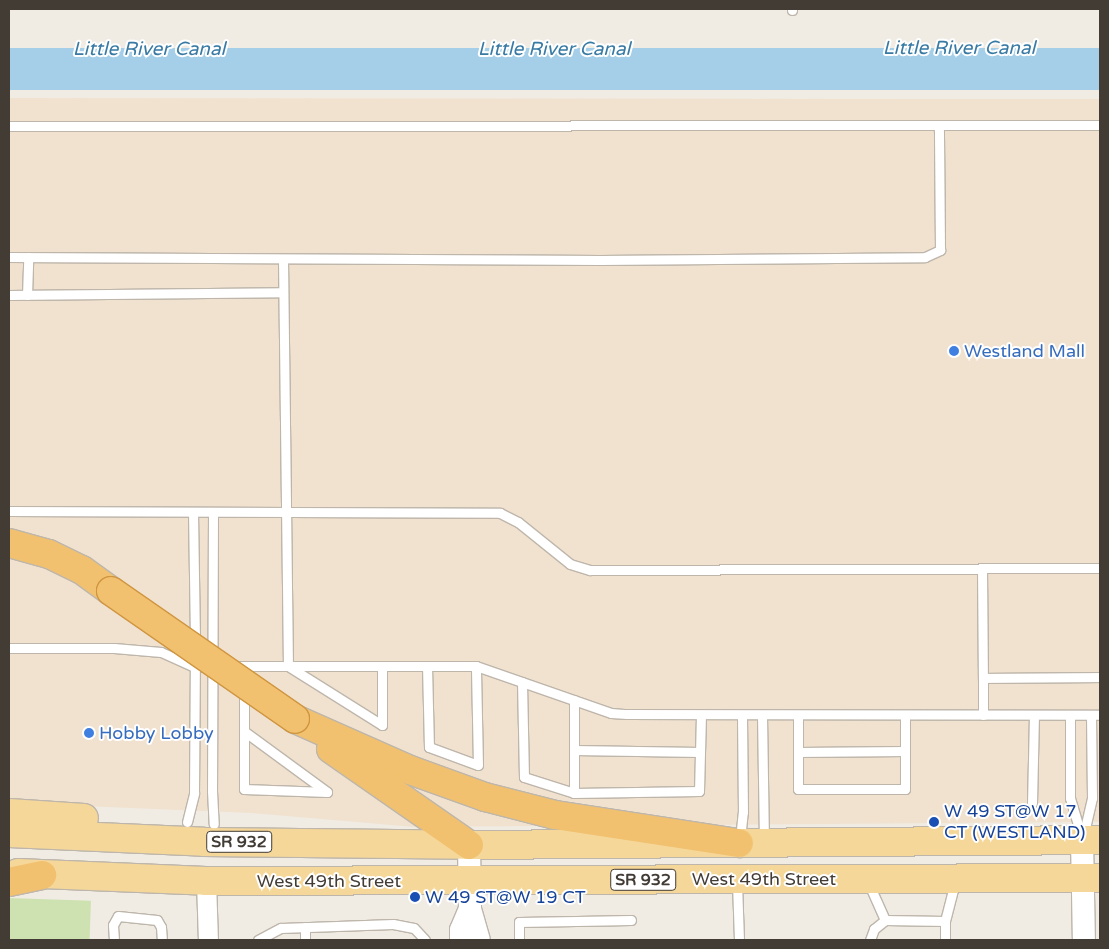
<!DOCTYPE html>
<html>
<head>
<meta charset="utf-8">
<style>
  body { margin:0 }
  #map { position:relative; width:1109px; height:949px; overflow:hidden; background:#f0ece4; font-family:"Varela Round",sans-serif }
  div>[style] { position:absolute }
  .commercial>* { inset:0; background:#f1e2d0 }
  .green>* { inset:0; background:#cde2b0; transform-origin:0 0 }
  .water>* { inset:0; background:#a5cfe9; transform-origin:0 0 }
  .roads { filter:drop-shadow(1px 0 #beb6ab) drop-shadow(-1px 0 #beb6ab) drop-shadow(0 1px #beb6ab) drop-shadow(0 -1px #beb6ab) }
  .service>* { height:9px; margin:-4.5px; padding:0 4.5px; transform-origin:4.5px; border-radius:4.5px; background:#fff }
  .minor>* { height:19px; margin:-9.5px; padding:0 9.5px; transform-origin:9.5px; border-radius:9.5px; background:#fff }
  .tertiary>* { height:22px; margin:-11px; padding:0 11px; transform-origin:11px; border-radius:11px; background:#fff }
  .primary>* { height:28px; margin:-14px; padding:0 14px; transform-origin:14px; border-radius:14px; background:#f5d899 }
  .motorway>* { height:28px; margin:-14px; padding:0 14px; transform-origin:14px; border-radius:14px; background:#f1c16f }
  .bridges { filter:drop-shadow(1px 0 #cf9540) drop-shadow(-1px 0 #cf9540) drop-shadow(0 1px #cf9540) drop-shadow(0 -1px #cf9540) }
  .motorway-bridge>* { height:28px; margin:-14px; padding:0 14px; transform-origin:14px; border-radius:14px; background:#f1c16f }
  .dots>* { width:14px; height:14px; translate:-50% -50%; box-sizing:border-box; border:2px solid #fff; border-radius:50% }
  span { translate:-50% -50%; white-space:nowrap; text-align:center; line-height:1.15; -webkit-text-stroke:4px #fff; paint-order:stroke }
  .shield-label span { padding:1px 4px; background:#fff; border:1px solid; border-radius:4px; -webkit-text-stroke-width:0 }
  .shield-label { font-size:16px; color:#423c35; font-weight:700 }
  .shop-label { font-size:18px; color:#366cbe }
  .left { translate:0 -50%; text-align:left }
  .transit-label { font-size:18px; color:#164399 }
  .street-label { font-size:18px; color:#423c35 }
  .water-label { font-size:19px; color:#387aa4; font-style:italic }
  .frame { position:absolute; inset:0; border:10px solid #423c35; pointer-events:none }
</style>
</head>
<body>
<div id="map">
  <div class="commercial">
    <div style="clip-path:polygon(9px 98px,1100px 99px,1100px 822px,414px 827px,251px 813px,9px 803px)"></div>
  </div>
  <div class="green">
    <div style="left:9px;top:898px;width:82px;height:42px;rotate:2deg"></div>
  </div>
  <div class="water">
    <div style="left:9px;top:48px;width:1091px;height:42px"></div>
  </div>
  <div class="roads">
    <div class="service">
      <div style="left:792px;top:9px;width:1px;rotate:90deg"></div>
      <div style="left:9px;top:126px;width:1091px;rotate:-0.05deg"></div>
      <div style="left:9px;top:257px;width:591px;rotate:0.29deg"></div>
      <div style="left:600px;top:260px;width:325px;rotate:-0.5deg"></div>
      <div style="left:925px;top:257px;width:17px;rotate:-25deg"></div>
      <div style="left:940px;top:250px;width:125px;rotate:-90.5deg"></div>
      <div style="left:283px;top:259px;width:407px;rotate:89.3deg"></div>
      <div style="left:288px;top:666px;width:111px;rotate:32.1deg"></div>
      <div style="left:382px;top:725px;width:59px;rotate:-90deg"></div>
      <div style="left:9px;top:295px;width:274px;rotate:-0.6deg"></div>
      <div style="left:27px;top:295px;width:38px;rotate:-88deg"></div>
      <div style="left:9px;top:511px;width:491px;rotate:0.2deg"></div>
      <div style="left:500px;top:513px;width:20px;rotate:27deg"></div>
      <div style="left:518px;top:522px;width:67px;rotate:38.9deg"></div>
      <div style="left:570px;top:564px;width:21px;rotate:17deg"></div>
      <div style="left:590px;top:570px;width:510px;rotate:-0.22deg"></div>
      <div style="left:193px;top:512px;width:132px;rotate:89.1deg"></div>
      <div style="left:213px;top:512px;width:279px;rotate:90.2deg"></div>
      <div style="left:212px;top:791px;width:33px;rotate:87deg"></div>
      <div style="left:982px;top:569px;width:109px;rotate:89.5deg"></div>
      <div style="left:983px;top:678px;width:117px;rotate:-0.5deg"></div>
      <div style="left:9px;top:648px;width:105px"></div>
      <div style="left:114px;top:648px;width:47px;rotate:4.9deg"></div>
      <div style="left:161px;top:652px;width:37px;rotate:24deg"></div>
      <div style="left:195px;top:667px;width:11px"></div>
      <div style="left:234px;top:666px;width:242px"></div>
      <div style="left:476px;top:666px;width:143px;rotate:19.2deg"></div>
      <div style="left:611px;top:713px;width:16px;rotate:4deg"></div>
      <div style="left:627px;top:714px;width:473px;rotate:0.1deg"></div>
      <div style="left:427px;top:666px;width:81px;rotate:88.6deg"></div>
      <div style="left:429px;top:747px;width:52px;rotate:20.2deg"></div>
      <div style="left:478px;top:765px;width:99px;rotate:-91.2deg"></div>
      <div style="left:983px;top:678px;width:37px;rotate:90deg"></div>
      <div style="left:522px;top:682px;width:95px;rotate:88.8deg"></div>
      <div style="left:524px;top:777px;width:52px;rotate:17.7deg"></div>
      <div style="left:574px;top:793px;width:125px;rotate:-0.9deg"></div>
      <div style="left:699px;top:791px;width:76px;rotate:-88.5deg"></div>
      <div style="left:244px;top:689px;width:100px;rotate:90deg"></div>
      <div style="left:244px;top:789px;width:83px;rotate:2.1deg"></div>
      <div style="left:327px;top:792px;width:103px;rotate:-143.7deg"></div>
      <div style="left:762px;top:715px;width:125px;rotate:89.1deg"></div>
      <div style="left:798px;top:715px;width:74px;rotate:90deg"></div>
      <div style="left:798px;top:789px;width:107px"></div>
      <div style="left:905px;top:789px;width:74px;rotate:-90deg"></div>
      <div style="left:1070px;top:715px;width:83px;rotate:90deg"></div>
      <div style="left:1070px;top:798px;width:42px;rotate:73.3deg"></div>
      <div style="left:574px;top:750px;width:126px;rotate:0.9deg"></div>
      <div style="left:798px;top:752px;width:107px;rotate:-0.5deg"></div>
      <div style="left:574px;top:793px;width:93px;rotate:-90deg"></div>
      <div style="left:1032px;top:803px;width:88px;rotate:-88.7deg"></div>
      <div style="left:187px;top:822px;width:30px;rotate:-76deg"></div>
      <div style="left:194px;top:793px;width:131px;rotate:-89.6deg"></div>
      <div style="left:1083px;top:837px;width:40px;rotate:-77deg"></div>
      <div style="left:1092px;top:798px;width:83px;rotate:-90.7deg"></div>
      <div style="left:740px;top:839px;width:27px;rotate:-84deg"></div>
      <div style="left:743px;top:812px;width:97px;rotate:-90.6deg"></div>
      <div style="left:868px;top:882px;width:42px;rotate:65.9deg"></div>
      <div style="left:737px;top:883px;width:57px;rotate:88deg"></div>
      <div style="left:305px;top:927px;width:13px;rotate:90deg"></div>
      <div style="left:114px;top:940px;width:15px;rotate:-94deg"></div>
      <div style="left:113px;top:925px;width:10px;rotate:-61deg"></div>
      <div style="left:118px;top:916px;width:39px;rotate:6deg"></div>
      <div style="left:157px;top:920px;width:8px;rotate:60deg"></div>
      <div style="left:161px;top:927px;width:13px;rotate:86deg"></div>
      <div style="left:258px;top:940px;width:26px;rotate:-28deg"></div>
      <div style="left:281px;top:928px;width:112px;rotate:-2deg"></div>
      <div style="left:393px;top:924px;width:21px;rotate:11deg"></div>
      <div style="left:414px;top:928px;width:16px;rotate:47deg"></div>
      <div style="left:519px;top:940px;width:18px;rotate:-90deg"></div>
      <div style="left:519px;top:922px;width:112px;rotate:-1deg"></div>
      <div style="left:870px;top:940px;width:12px;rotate:-70deg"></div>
      <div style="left:874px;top:929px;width:14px;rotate:-39deg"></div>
      <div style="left:885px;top:920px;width:60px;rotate:1deg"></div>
      <div style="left:945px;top:940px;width:19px;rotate:-90deg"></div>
      <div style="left:945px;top:921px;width:40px;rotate:-75.6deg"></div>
    </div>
    <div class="minor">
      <div style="left:206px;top:881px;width:59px;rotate:88.1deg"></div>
    </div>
    <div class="tertiary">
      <div style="left:1082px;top:840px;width:100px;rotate:88.9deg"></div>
      <div style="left:469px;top:845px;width:64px;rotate:89.1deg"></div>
      <div style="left:470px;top:909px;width:32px;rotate:74deg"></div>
      <div style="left:461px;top:940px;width:10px;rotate:-90deg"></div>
      <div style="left:461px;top:930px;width:23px;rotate:-67deg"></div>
    </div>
    <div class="primary">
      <div style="left:9px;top:813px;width:75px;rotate:3.8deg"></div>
      <div style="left:9px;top:833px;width:195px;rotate:2.6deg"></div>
      <div style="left:204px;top:842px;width:265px;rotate:0.6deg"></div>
      <div style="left:469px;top:845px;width:631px;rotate:-0.45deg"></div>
      <div style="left:18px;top:873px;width:188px;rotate:2.4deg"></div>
      <div style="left:206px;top:881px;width:894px;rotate:-0.19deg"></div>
    </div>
    <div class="motorway">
      <div style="left:9px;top:543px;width:41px;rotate:15.4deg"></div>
      <div style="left:49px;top:554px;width:37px;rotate:26deg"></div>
      <div style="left:82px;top:570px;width:36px;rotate:36deg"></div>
      <div style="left:295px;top:719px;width:126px;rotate:23.9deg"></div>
      <div style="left:410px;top:770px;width:80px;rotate:19.8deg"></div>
      <div style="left:485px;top:797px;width:72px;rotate:14.4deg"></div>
      <div style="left:555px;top:815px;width:186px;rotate:8.7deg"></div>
      <div style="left:331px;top:749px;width:168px;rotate:34.8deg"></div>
      <div style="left:9px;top:882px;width:34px;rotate:-12deg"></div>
    </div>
  </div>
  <div class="bridges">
    <div class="motorway-bridge">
      <div style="left:111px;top:591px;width:224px;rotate:34.8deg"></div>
    </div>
  </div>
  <div class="dots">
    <div style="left:954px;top:351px;background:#3f7fe0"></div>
    <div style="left:89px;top:733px;background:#3f7fe0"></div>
    <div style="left:934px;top:822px;background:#1a4fb4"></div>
    <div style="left:415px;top:897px;background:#1a4fb4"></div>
  </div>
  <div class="shield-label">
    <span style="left:239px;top:842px">SR 932</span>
    <span style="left:643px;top:880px">SR 932</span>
  </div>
  <div class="shop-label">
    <span class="left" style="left:964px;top:351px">Westland Mall</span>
    <span class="left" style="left:99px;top:733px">Hobby Lobby</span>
  </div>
  <div class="transit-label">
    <span class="left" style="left:944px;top:822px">W 49 ST@W 17<br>CT (WESTLAND)</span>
    <span class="left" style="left:425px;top:897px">W 49 ST@W 19 CT</span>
  </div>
  <div class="street-label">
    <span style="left:764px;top:879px">West 49th Street</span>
    <span style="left:329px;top:881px">West 49th Street</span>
  </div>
  <div class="water-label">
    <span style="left:959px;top:49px">Little River Canal</span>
    <span style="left:149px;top:50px">Little River Canal</span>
    <span style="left:554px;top:50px">Little River Canal</span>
  </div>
  <div class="frame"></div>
</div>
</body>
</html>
